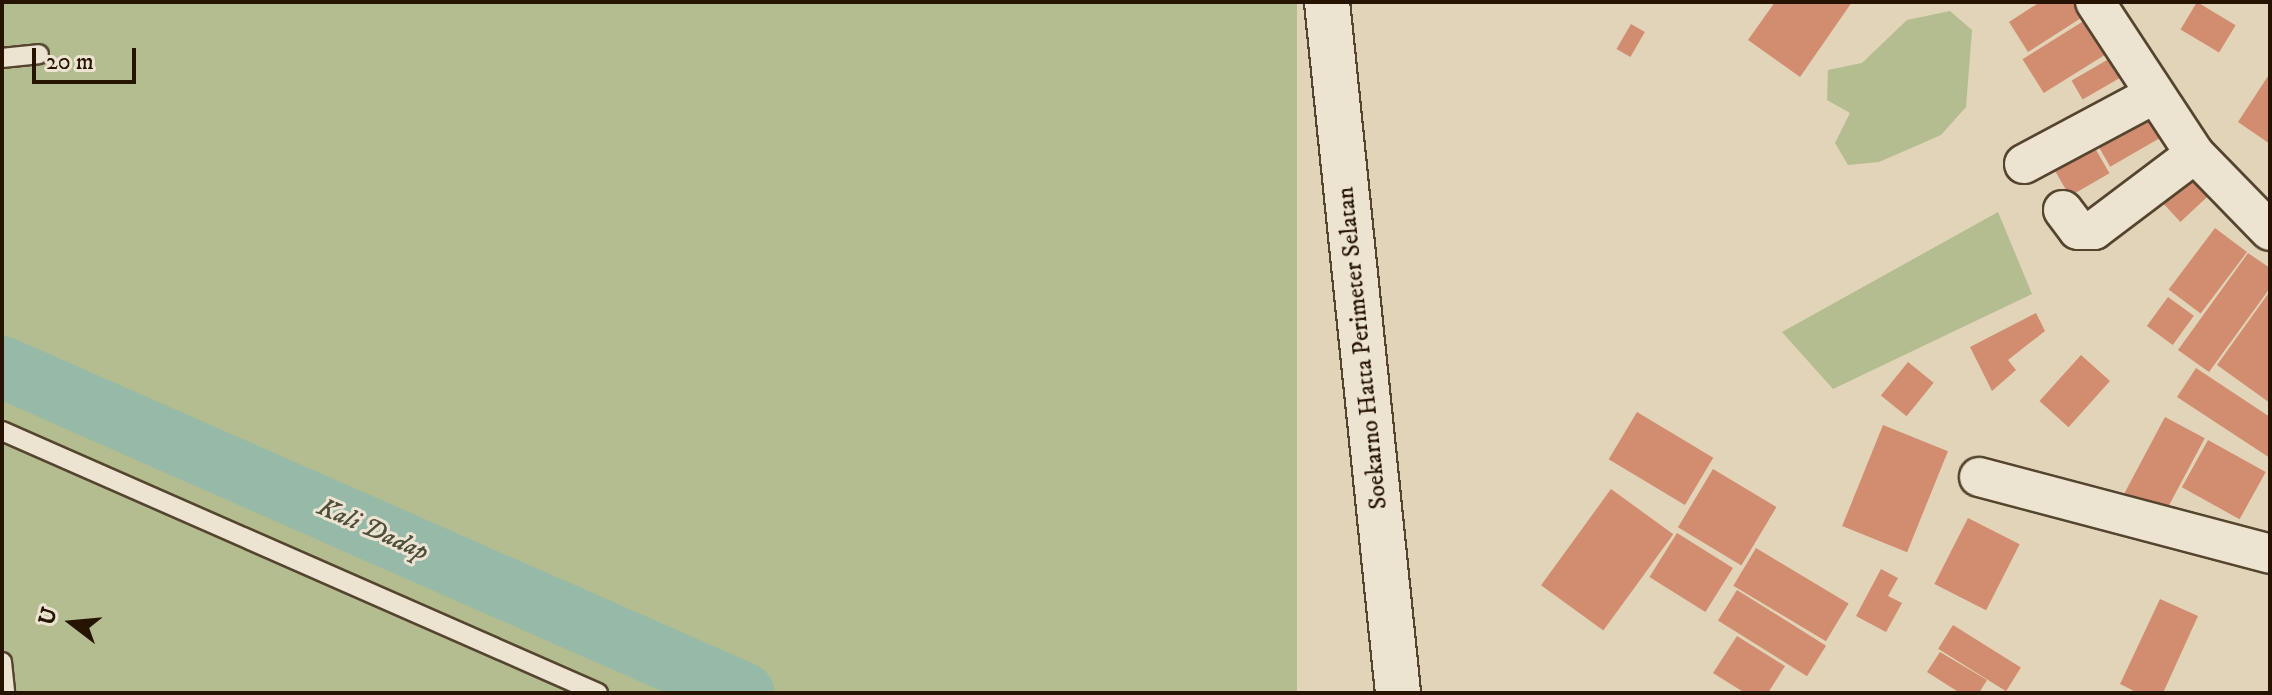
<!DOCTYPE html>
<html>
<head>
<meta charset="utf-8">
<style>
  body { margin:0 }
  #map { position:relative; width:2272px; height:695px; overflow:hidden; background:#e1d4b8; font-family:"IM FELL DW Pica",serif }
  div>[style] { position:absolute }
  .green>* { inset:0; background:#b3bd8f; transform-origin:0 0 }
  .river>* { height:62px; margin:-31px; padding:0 31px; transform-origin:31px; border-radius:31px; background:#96b9a8 }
  .building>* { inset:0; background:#d28d71; transform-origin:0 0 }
  .roads { filter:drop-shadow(2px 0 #55442e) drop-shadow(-2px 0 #55442e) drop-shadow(0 2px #55442e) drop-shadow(0 -2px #55442e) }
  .service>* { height:18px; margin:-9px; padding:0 9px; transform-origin:9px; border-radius:9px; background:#ece3d1 }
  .minor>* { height:38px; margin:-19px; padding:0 19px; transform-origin:19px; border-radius:19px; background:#ece3d1 }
  .secondary>* { height:44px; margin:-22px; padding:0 22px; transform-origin:22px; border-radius:22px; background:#ece3d1 }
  span { translate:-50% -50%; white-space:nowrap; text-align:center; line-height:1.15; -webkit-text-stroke:6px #ece3d1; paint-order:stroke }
  .street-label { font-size:24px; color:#261400 }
  .water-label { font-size:26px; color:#4d4e3b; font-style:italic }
  .frame { position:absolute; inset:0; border:4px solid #261400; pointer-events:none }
  .north { position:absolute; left:32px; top:583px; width:80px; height:80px; -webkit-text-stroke:6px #ece3d1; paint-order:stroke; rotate:286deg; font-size:22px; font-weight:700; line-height:32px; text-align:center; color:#261400 }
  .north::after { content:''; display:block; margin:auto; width:28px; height:36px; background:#261400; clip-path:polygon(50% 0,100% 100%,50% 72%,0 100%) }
  .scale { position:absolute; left:32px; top:48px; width:104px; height:36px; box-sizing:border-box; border:4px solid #261400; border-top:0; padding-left:10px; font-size:24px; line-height:28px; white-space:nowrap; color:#261400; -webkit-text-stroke:6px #ece3d1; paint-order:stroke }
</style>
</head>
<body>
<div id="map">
  <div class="green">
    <div style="left:2px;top:2px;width:1295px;height:691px"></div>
    <div style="clip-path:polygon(1950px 11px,1972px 30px,1966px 107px,1941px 135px,1879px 162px,1848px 165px,1835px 143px,1850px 113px,1827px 100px,1828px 70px,1862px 63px,1907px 20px)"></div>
    <div style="clip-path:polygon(1998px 212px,2032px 294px,1833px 389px,1782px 332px)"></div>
  </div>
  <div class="river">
    <div style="left:2px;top:367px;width:810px;rotate:23.75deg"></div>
  </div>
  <div class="building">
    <div style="clip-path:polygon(1775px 2px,1852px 2px,1800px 77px,1748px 40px)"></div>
    <div style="clip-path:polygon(2040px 2px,2087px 2px,2092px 11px,2028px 52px,2009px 22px)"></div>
    <div style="left:2197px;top:2px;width:45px;height:32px;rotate:31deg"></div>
    <div style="left:2098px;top:12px;width:40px;height:89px;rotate:58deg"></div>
    <div style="left:1631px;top:24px;width:16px;height:29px;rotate:30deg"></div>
    <div style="left:2114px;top:56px;width:22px;height:49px;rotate:60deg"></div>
    <div style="clip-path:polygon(2270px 73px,2270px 144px,2238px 122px)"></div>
    <div style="left:2145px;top:105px;width:36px;height:61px;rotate:60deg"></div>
    <div style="left:2088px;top:136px;width:43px;height:46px;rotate:60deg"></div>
    <div style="left:2188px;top:167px;width:35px;height:43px;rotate:47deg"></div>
    <div style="left:2215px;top:228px;width:40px;height:77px;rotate:37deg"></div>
    <div style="clip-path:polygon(2248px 253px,2270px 268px,2270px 288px,2209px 372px,2178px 350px)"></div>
    <div style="clip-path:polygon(2270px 291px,2270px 403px,2217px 365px)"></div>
    <div style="left:2168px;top:297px;width:32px;height:36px;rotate:36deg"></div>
    <div style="clip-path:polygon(2036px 313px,2045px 331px,2008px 360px,2016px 370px,1992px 391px,1970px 347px)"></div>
    <div style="left:2081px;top:355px;width:39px;height:62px;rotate:42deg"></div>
    <div style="left:1908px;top:362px;width:33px;height:43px;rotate:39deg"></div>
    <div style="clip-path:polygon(2196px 368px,2270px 417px,2270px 458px,2177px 397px)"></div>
    <div style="left:1637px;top:412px;width:89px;height:55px;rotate:31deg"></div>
    <div style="left:2165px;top:417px;width:45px;height:89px;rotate:28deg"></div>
    <div style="left:1883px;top:425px;width:70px;height:109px;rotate:22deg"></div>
    <div style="left:2208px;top:440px;width:66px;height:54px;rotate:29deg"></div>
    <div style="left:1713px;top:469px;width:74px;height:68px;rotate:31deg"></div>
    <div style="left:1611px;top:489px;width:77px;height:119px;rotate:36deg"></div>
    <div style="left:1968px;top:518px;width:58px;height:74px;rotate:27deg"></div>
    <div style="left:1677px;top:533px;width:66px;height:52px;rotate:32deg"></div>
    <div style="left:1756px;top:548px;width:108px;height:44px;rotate:31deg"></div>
    <div style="clip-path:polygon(1881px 569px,1898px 578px,1888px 596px,1902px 603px,1886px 632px,1856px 616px)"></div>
    <div style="left:1737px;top:590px;width:105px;height:36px;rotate:32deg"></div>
    <div style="clip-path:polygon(2160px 599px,2198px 616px,2163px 693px,2138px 693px,2120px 684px)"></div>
    <div style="left:1953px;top:625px;width:80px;height:28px;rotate:32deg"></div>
    <div style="clip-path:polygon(1737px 636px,1785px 666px,1768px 693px,1745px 693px,1713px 673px)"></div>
    <div style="clip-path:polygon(1940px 652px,1987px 680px,1979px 693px,1960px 693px,1927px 672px)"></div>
  </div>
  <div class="roads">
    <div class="service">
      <div style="left:2px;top:58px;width:37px;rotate:-6deg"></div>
      <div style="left:2px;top:431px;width:651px;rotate:23.73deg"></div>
      <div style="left:2px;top:662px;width:31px;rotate:84deg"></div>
    </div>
    <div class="minor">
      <div style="left:2095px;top:2px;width:182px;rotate:56.7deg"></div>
      <div style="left:2195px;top:154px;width:107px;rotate:45.8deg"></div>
      <div style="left:2024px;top:164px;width:146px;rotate:-28.1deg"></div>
      <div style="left:2063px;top:210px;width:25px;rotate:53deg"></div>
      <div style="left:2078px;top:230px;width:16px"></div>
      <div style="left:2094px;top:230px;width:126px;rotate:-37deg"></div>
      <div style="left:1979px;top:477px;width:301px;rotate:14.8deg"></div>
    </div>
    <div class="secondary">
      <div style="left:1327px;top:2px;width:695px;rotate:84.13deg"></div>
    </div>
  </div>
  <div class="street-label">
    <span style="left:1363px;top:348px;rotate:-96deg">Soekarno Hatta Perimeter Selatan</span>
  </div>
  <div class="water-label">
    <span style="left:373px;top:530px;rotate:24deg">Kali Dadap</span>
  </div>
  <div class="frame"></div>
  <div class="north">U</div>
  <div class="scale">20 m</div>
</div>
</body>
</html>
